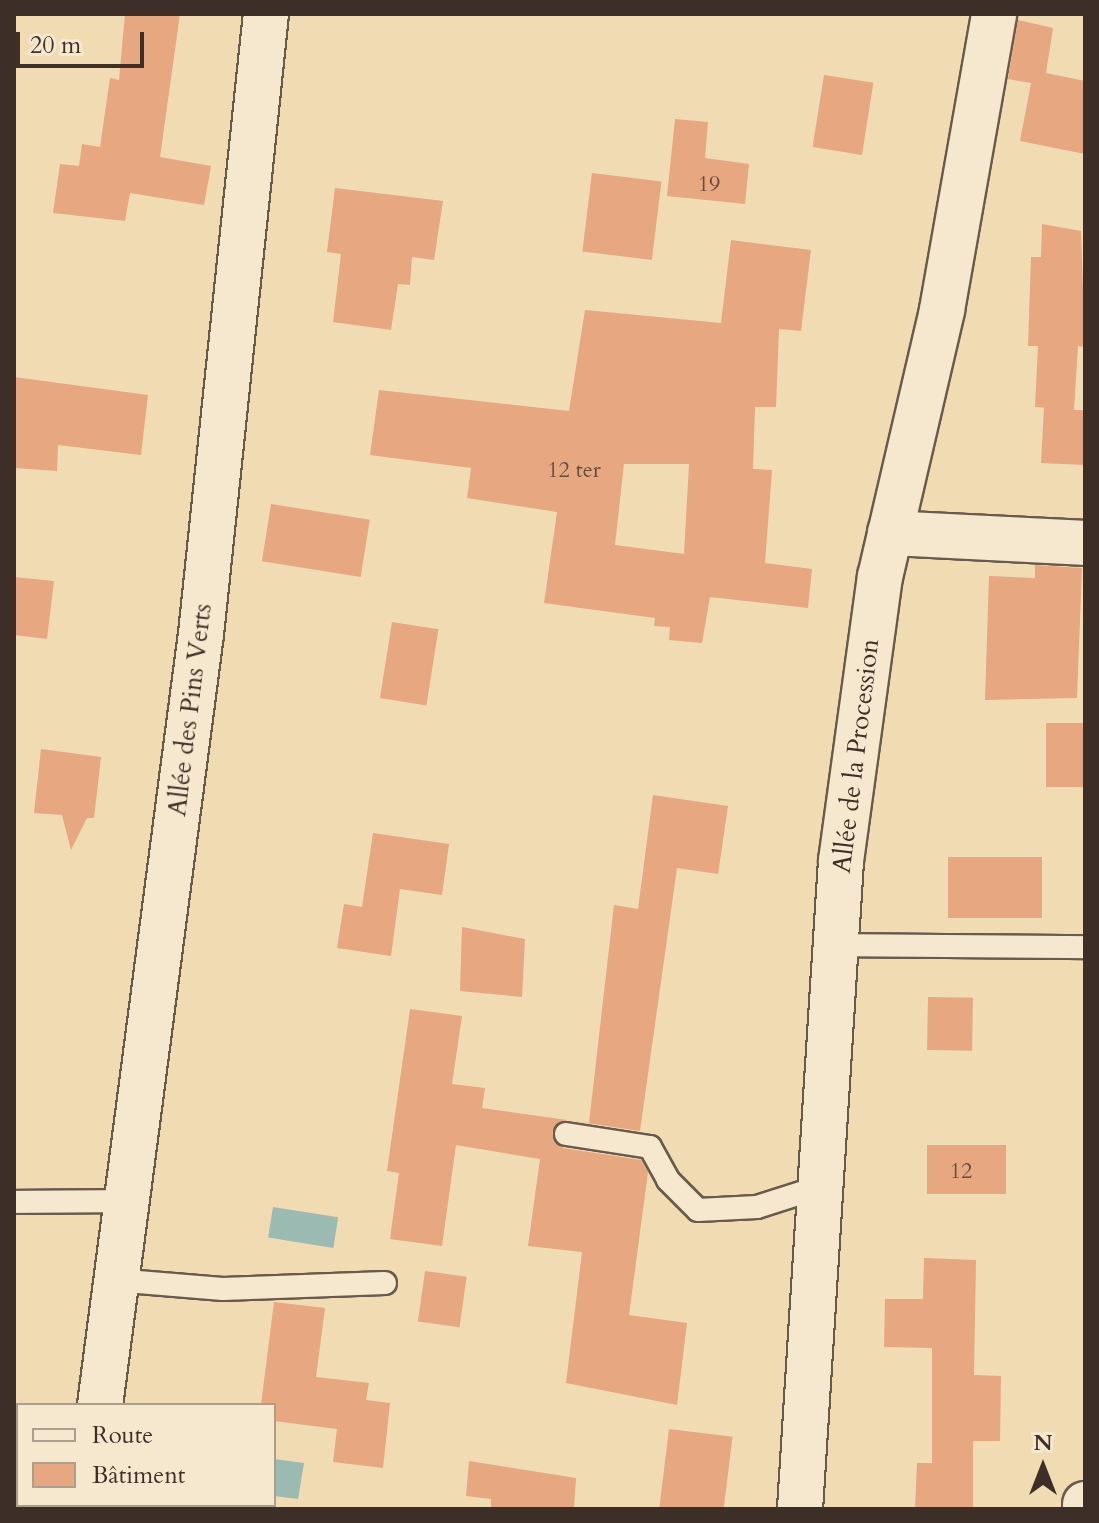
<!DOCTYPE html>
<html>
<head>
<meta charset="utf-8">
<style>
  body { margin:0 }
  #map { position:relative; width:1099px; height:1523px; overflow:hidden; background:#f0dbb3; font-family:Cardo,serif }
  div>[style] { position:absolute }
  .water>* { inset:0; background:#9bbab2; transform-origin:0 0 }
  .building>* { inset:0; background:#e6a781; transform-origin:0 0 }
  .roads { filter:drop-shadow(2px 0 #6a5a4b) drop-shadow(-2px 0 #6a5a4b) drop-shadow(0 2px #6a5a4b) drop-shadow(0 -2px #6a5a4b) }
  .service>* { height:22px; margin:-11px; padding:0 11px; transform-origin:11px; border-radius:11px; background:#f5e8ce }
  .minor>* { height:44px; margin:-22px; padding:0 22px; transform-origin:22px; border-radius:22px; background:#f5e8ce }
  span { translate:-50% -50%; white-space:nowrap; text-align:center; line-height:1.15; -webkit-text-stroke:6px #f5e8ce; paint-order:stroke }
  .number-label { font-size:22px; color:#674d3e }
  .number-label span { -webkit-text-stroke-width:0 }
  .street-label { font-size:26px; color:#3d2f28 }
  .frame { position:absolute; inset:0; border:16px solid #3d2f28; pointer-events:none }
  .legend { position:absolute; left:16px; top:1403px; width:260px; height:104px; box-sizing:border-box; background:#f5e8ce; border:2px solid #ab9e8c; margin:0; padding:10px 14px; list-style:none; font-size:24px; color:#3d2f28 }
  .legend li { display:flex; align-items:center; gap:16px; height:40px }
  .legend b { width:40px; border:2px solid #ab9e8c }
  .north { position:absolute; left:1003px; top:1427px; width:80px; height:80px; -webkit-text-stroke:6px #f5e8ce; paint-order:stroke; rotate:0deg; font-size:22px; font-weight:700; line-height:32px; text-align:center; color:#3d2f28 }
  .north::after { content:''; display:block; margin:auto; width:28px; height:36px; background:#3d2f28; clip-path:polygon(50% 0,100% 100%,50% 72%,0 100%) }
  .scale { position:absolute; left:16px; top:32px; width:128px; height:36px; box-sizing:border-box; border:4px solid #3d2f28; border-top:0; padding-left:10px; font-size:24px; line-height:28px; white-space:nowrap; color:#3d2f28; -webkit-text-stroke:6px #f5e8ce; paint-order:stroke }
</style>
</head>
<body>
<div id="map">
  <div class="water">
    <div style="left:273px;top:1207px;width:66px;height:31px;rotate:9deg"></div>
    <div style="clip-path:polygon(274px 1459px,304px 1463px,298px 1499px,274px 1496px)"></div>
  </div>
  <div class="building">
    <div style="clip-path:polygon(125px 14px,180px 14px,160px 157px,211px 166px,204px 205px,130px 193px,125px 221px,53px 213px,60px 164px,79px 166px,82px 144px,100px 147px,110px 78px,119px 80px)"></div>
    <div style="clip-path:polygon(1018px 20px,1053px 28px,1046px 73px,1085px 81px,1085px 154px,1020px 141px,1031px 83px,1008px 79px)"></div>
    <div style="left:824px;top:75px;width:50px;height:73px;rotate:9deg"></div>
    <div style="clip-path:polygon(675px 119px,708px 122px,705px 158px,749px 164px,745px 204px,667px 196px)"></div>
    <div style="left:592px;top:173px;width:70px;height:79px;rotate:7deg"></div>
    <div style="clip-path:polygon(335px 188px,443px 201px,434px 260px,412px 257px,410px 285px,398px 284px,391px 330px,333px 322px,341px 254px,327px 252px)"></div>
    <div style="clip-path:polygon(1042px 224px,1081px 231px,1085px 347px,1078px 346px,1074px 410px,1085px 410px,1085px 465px,1041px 463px,1044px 407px,1050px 408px,1035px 407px,1038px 346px,1028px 346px,1031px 257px,1041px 257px)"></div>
    <div style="clip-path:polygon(evenodd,731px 240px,811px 250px,801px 331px,779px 329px,776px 407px,755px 407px,753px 469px,772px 470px,765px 563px,812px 569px,808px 608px,710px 597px,702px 643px,669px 640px,670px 627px,654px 626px,655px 618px,544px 603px,557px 512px,467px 498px,471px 468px,370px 455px,379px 390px,569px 411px,585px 310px,721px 323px,731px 240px,624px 464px,689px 464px,684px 554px,615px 545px,624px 464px)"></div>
    <div style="clip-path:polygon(14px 377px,148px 395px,141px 455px,58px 445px,57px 471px,14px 468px)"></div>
    <div style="left:271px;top:504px;width:100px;height:58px;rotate:9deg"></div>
    <div style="clip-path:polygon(1035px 565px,1082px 568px,1077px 698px,985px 700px,989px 576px,1035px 578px)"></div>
    <div style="clip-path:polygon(14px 577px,54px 581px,47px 639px,14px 635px)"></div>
    <div style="left:392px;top:622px;width:47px;height:77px;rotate:9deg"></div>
    <div style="left:1085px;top:723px;width:64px;height:39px;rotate:90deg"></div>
    <div style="clip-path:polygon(41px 749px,101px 757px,94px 818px,87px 818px,71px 850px,62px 815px,34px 813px)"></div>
    <div style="clip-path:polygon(653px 795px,728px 806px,718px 874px,677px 868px,640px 1131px,567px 1120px,552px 1133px,563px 1148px,641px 1160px,648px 1172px,629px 1315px,687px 1323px,677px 1405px,566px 1383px,582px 1252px,528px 1246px,540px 1159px,456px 1145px,442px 1246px,390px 1239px,399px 1173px,387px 1171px,410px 1009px,462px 1016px,452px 1084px,485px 1088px,482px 1108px,589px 1123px,614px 905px,638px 909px)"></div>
    <div style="clip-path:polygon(373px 833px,449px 844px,442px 895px,400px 889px,391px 956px,337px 948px,344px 904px,362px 907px)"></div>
    <div style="left:948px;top:857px;width:94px;height:61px"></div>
    <div style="clip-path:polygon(462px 927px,525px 939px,522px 997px,460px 991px)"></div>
    <div style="left:928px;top:997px;width:45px;height:53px;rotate:1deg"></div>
    <div style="left:927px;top:1145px;width:79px;height:49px"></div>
    <div style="clip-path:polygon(924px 1258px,976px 1260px,974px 1375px,1001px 1376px,1000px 1441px,973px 1441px,973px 1509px,915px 1509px,917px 1463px,932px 1463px,932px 1348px,884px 1347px,885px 1299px,923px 1299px)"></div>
    <div style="left:425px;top:1271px;width:42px;height:51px;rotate:8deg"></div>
    <div style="clip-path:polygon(274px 1302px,325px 1308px,316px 1377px,369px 1383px,366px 1400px,390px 1403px,383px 1468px,333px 1462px,337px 1429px,274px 1421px,274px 1405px,261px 1405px)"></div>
    <div style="left:669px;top:1429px;width:64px;height:81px;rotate:7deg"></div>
    <div style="clip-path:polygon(469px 1461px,576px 1478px,574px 1509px,491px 1507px,491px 1499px,466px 1496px)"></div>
  </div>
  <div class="roads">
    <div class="service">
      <div style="left:835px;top:945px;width:250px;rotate:0.5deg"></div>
      <div style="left:566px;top:1134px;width:85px;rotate:8.8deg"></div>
      <div style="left:650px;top:1147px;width:38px;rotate:61deg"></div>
      <div style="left:668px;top:1180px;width:42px;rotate:45deg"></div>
      <div style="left:698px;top:1210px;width:59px;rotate:-2.9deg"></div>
      <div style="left:757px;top:1207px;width:69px;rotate:-17.7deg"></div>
      <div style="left:14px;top:1202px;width:110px;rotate:-0.5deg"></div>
      <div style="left:114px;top:1280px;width:109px;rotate:4.7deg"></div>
      <div style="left:223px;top:1289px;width:162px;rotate:-2.1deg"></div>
    </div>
    <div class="minor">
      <div style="left:890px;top:533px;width:195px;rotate:2.9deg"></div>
      <div style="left:100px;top:1405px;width:778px;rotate:-82.54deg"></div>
      <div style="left:201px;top:634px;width:623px;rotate:-84.02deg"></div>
      <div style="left:84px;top:1509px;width:4px;rotate:-90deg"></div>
      <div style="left:800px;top:1509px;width:649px;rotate:-86.38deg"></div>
      <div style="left:841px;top:861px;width:287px;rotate:-82.2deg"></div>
      <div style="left:880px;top:577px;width:274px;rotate:-76.9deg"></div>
      <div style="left:942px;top:310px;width:301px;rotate:-80deg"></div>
      <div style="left:1085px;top:1509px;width:5px;rotate:-90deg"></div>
    </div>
  </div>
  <div class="number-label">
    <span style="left:709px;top:185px">19</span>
    <span style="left:574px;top:471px">12 ter</span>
    <span style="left:961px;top:1172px">12</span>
  </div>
  <div class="street-label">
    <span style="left:190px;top:710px;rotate:-83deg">Allée des Pins Verts</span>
    <span style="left:856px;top:756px;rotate:-83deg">Allée de la Procession</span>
  </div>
  <div class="frame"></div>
  <ul class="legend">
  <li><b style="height:10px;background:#f5e8ce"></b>Route</li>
  <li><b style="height:22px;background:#e6a781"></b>Bâtiment</li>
  </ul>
  <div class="north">N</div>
  <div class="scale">20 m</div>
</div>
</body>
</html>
